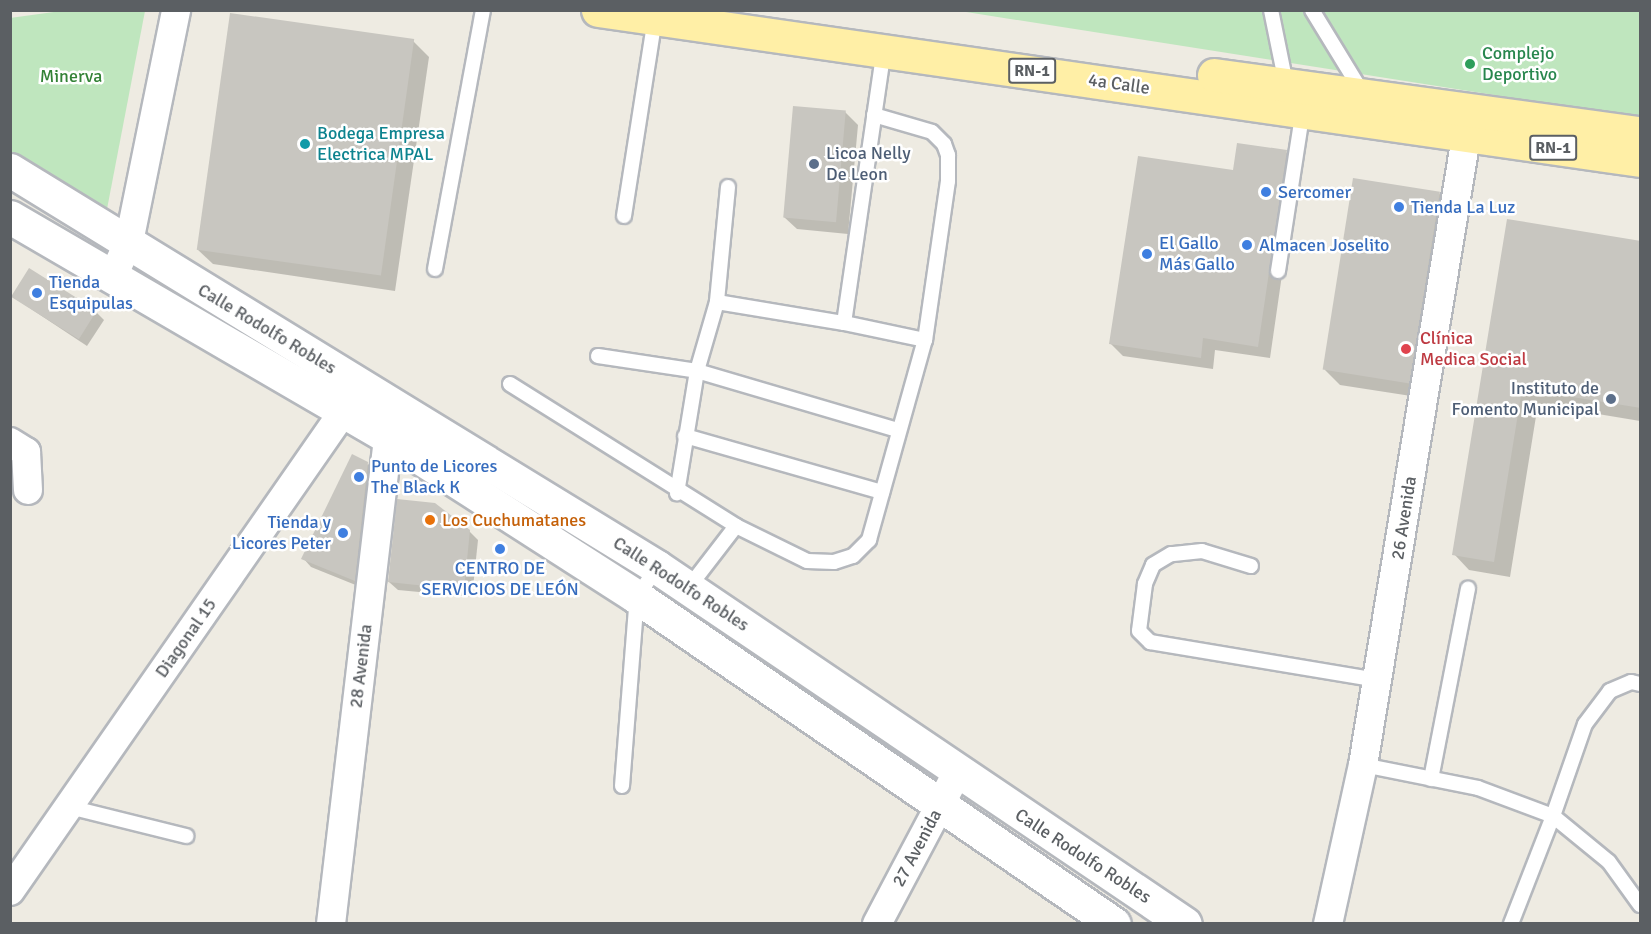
<!DOCTYPE html>
<html>
<head>
<meta charset="utf-8">
<style>
  body { margin:0 }
  #map { position:relative; width:1651px; height:934px; overflow:hidden; background:#eeebe2; font-family:Signika,sans-serif }
  div>[style] { position:absolute }
  .green>* { inset:0; background:#bfe6be }
  .shadow>* { inset:0; background:#0003 }
  .building>* { inset:0; background:#c8c6c0; transform-origin:0 0 }
  .roads { filter:drop-shadow(2px 0 #b5b8bd) drop-shadow(-2px 0 #b5b8bd) drop-shadow(0 2px #b5b8bd) drop-shadow(0 -2px #b5b8bd) }
  .service>* { height:14px; margin:-7px; padding:0 7px; transform-origin:7px; border-radius:7px; background:#fff }
  .minor>* { height:28px; margin:-14px; padding:0 14px; transform-origin:14px; border-radius:14px; background:#fff }
  .secondary>* { height:33px; margin:-16.5px; padding:0 16.5px; transform-origin:16.5px; border-radius:16.5px; background:#fff }
  .primary>* { height:33px; margin:-16.5px; padding:0 16.5px; transform-origin:16.5px; border-radius:16.5px; background:#ffefa6 }
  .dots>* { width:16px; height:16px; translate:-50% -50%; box-sizing:border-box; border:3px solid #fff; border-radius:50% }
  span { translate:-50% -50%; white-space:nowrap; text-align:center; line-height:1.15; -webkit-text-stroke:5px #fff; paint-order:stroke }
  .shield-label span { padding:2px 4px; background:#fff; border:2px solid; border-radius:4px; -webkit-text-stroke-width:0 }
  .shield-label { font-size:16px; color:#5b5f63; font-weight:700 }
  .leisure-label { font-size:18px; color:#27864d }
  .left { translate:0 -50%; text-align:left }
  .park-label { font-size:18px; color:#338236 }
  .street-label { font-size:18px; color:#5b5f63 }
  .culture-label { font-size:18px; color:#0d838f }
  .service-label { font-size:18px; color:#4e5e75 }
  .right { translate:-100% -50%; text-align:right }
  .shop-label { font-size:18px; color:#366cbe }
  .health-label { font-size:18px; color:#be3a42 }
  .food-label { font-size:18px; color:#c56008 }
  .frame { position:absolute; inset:0; border:12px solid #5b5f63; pointer-events:none }
</style>
</head>
<body>
<div id="map">
  <div class="green">
    <div style="clip-path:polygon(61px 11px,145px 11px,107px 209px,11px 152px,10px 18px)"></div>
    <div style="clip-path:polygon(960px 11px,1640px 11px,1640px 118px)"></div>
  </div>
  <div class="shadow">
    <div style="clip-path:polygon(413px 41px,429px 57px,395px 291px,213px 264px,197px 249px)"></div>
    <div style="clip-path:polygon(845px 112px,858px 125px,848px 234px,797px 229px,784px 217px)"></div>
    <div style="clip-path:polygon(1286px 152px,1298px 164px,1270px 358px,1215px 350px,1213px 369px,1123px 356px,1111px 344px)"></div>
    <div style="clip-path:polygon(1440px 193px,1456px 209px,1424px 398px,1340px 385px,1325px 370px)"></div>
    <div style="clip-path:polygon(1508px 221px,1640px 242px,1640px 421px,1538px 404px,1510px 577px,1469px 570px,1454px 554px)"></div>
    <div style="clip-path:polygon(13px 297px,96px 312px,104px 320px,87px 346px)"></div>
    <div style="clip-path:polygon(368px 464px,376px 472px,363px 588px,311px 567px,303px 558px)"></div>
    <div style="clip-path:polygon(469px 531px,478px 540px,472px 597px,398px 590px,389px 582px)"></div>
  </div>
  <div class="building">
    <div style="left:230px;top:13px;width:186px;height:239px;rotate:8deg"></div>
    <div style="left:793px;top:106px;width:53px;height:112px;rotate:5deg"></div>
    <div style="clip-path:polygon(1237px 143px,1287px 150px,1258px 347px,1203px 338px,1201px 358px,1109px 344px,1138px 156px,1233px 170px)"></div>
    <div style="left:1353px;top:178px;width:88px;height:194px;rotate:9deg"></div>
    <div style="clip-path:polygon(1507px 219px,1641px 241px,1641px 408px,1522px 389px,1494px 562px,1452px 555px)"></div>
    <div style="left:29px;top:268px;width:80px;height:34px;rotate:32deg"></div>
    <div style="clip-path:polygon(352px 454px,368px 462px,355px 581px,301px 559px)"></div>
    <div style="clip-path:polygon(397px 499px,435px 503px,470px 530px,464px 590px,388px 582px)"></div>
  </div>
  <div class="roads">
    <div class="service">
      <div style="left:1271px;top:10px;width:76px;rotate:78.5deg"></div>
      <div style="left:1312px;top:10px;width:96px;rotate:58.6deg"></div>
      <div style="left:874px;top:115px;width:60px;rotate:16.3deg"></div>
      <div style="left:932px;top:132px;width:17px;rotate:45deg"></div>
      <div style="left:944px;top:144px;width:12px;rotate:70deg"></div>
      <div style="left:948px;top:155px;width:26px;rotate:90deg"></div>
      <div style="left:948px;top:181px;width:161px;rotate:98.2deg"></div>
      <div style="left:925px;top:340px;width:83px;rotate:-168.1deg"></div>
      <div style="left:844px;top:323px;width:276px;rotate:-81.7deg"></div>
      <div style="left:728px;top:187px;width:116px;rotate:95.5deg"></div>
      <div style="left:717px;top:302px;width:129px;rotate:9.4deg"></div>
      <div style="left:624px;top:216px;width:200px;rotate:-81.1deg"></div>
      <div style="left:435px;top:269px;width:263px;rotate:-79.5deg"></div>
      <div style="left:1278px;top:271px;width:163px;rotate:-81.2deg"></div>
      <div style="left:717px;top:302px;width:72px;rotate:106.2deg"></div>
      <div style="left:697px;top:371px;width:209px;rotate:16.4deg"></div>
      <div style="left:598px;top:356px;width:100px;rotate:8.6deg"></div>
      <div style="left:697px;top:371px;width:124px;rotate:99.3deg"></div>
      <div style="left:510px;top:384px;width:267px;rotate:32.1deg"></div>
      <div style="left:685px;top:436px;width:205px;rotate:15.9deg"></div>
      <div style="left:1251px;top:566px;width:51px;rotate:-163deg"></div>
      <div style="left:1202px;top:551px;width:31px;rotate:174deg"></div>
      <div style="left:1171px;top:554px;width:21px;rotate:149deg"></div>
      <div style="left:1153px;top:565px;width:21px;rotate:113deg"></div>
      <div style="left:1145px;top:584px;width:47px;rotate:97.3deg"></div>
      <div style="left:1139px;top:631px;width:16px;rotate:45deg"></div>
      <div style="left:1150px;top:642px;width:230px;rotate:9.5deg"></div>
      <div style="left:689px;top:587px;width:77px;rotate:-52.4deg"></div>
      <div style="left:736px;top:526px;width:79px;rotate:26.2deg"></div>
      <div style="left:807px;top:561px;width:27px;rotate:2deg"></div>
      <div style="left:834px;top:562px;width:20px;rotate:-18deg"></div>
      <div style="left:853px;top:556px;width:23px;rotate:-45deg"></div>
      <div style="left:869px;top:540px;width:208px;rotate:-74.4deg"></div>
      <div style="left:1640px;top:684px;width:9px;rotate:-167deg"></div>
      <div style="left:1631px;top:682px;width:23px;rotate:157deg"></div>
      <div style="left:1610px;top:691px;width:41px;rotate:127.1deg"></div>
      <div style="left:1585px;top:724px;width:97px;rotate:109.2deg"></div>
      <div style="left:1553px;top:816px;width:72px;rotate:39.4deg"></div>
      <div style="left:1609px;top:862px;width:53px;rotate:54.2deg"></div>
      <div style="left:1363px;top:765px;width:117px;rotate:11.3deg"></div>
      <div style="left:1478px;top:788px;width:80px;rotate:20.5deg"></div>
      <div style="left:1553px;top:816px;width:116px;rotate:111.3deg"></div>
      <div style="left:1431px;top:779px;width:194px;rotate:-79deg"></div>
      <div style="left:622px;top:786px;width:190px;rotate:-85.5deg"></div>
      <div style="left:637px;top:597px;width:36px;rotate:-56deg"></div>
      <div style="left:69px;top:807px;width:121px;rotate:13.9deg"></div>
    </div>
    <div class="minor">
      <div style="left:112px;top:278px;width:40px;rotate:-65deg"></div>
      <div style="left:129px;top:242px;width:237px;rotate:-78.5deg"></div>
      <div style="left:10px;top:442px;width:19px;rotate:32deg"></div>
      <div style="left:26px;top:452px;width:38px;rotate:87deg"></div>
      <div style="left:10px;top:891px;width:608px;rotate:-55.19deg"></div>
      <div style="left:331px;top:924px;width:490px;rotate:-83.3deg"></div>
      <div style="left:388px;top:437px;width:21px;rotate:-65deg"></div>
      <div style="left:877px;top:924px;width:171px;rotate:-62.1deg"></div>
      <div style="left:1328px;top:924px;width:163px;rotate:-77.6deg"></div>
      <div style="left:1363px;top:765px;width:661px;rotate:-80.68deg"></div>
    </div>
    <div class="secondary">
      <div style="left:10px;top:170px;width:759px;rotate:31.53deg"></div>
      <div style="left:657px;top:567px;width:637px;rotate:34.06deg"></div>
      <div style="left:10px;top:217px;width:437px;rotate:30.2deg"></div>
      <div style="left:388px;top:437px;width:296px;rotate:32.7deg"></div>
      <div style="left:637px;top:597px;width:578px;rotate:34.43deg"></div>
    </div>
    <div class="primary">
      <div style="left:598px;top:10px;width:1053px;rotate:8.19deg"></div>
      <div style="left:1214px;top:75px;width:430px;rotate:7.8deg"></div>
    </div>
  </div>
  <div class="dots">
    <div style="left:1470px;top:64px;background:#2e9e5b"></div>
    <div style="left:305px;top:144px;background:#0f9aa8"></div>
    <div style="left:814px;top:164px;background:#5c6f8a"></div>
    <div style="left:1266px;top:192px;background:#3f7fe0"></div>
    <div style="left:1399px;top:207px;background:#3f7fe0"></div>
    <div style="left:1247px;top:245px;background:#3f7fe0"></div>
    <div style="left:1147px;top:254px;background:#3f7fe0"></div>
    <div style="left:37px;top:293px;background:#3f7fe0"></div>
    <div style="left:1406px;top:349px;background:#e0444e"></div>
    <div style="left:1611px;top:399px;background:#5c6f8a"></div>
    <div style="left:359px;top:477px;background:#3f7fe0"></div>
    <div style="left:430px;top:520px;background:#e8710a"></div>
    <div style="left:343px;top:533px;background:#3f7fe0"></div>
    <div style="left:500px;top:549px;background:#3f7fe0"></div>
  </div>
  <div class="shield-label">
    <span style="left:1032px;top:71px">RN-1</span>
    <span style="left:1553px;top:148px">RN-1</span>
  </div>
  <div class="leisure-label">
    <span class="left" style="left:1482px;top:64px">Complejo<br>Deportivo</span>
  </div>
  <div class="park-label">
    <span style="left:71px;top:76px">Minerva</span>
  </div>
  <div class="street-label">
    <span style="left:1119px;top:84px;rotate:8deg">4a Calle</span>
    <span style="left:267px;top:329px;rotate:31deg">Calle Rodolfo Robles</span>
    <span style="left:1404px;top:518px;rotate:-81deg">26 Avenida</span>
    <span style="left:681px;top:584px;rotate:33deg">Calle Rodolfo Robles</span>
    <span style="left:186px;top:638px;rotate:-55deg">Diagonal 15</span>
    <span style="left:361px;top:666px;rotate:-83deg">28 Avenida</span>
    <span style="left:917px;top:848px;rotate:-62deg">27 Avenida</span>
    <span style="left:1083px;top:856px;rotate:33deg">Calle Rodolfo Robles</span>
  </div>
  <div class="culture-label">
    <span class="left" style="left:317px;top:144px">Bodega Empresa<br>Electrica MPAL</span>
  </div>
  <div class="service-label">
    <span class="left" style="left:826px;top:164px">Licoa Nelly<br>De Leon</span>
    <span class="right" style="left:1599px;top:399px">Instituto de<br>Fomento Municipal</span>
  </div>
  <div class="shop-label">
    <span class="left" style="left:1278px;top:192px">Sercomer</span>
    <span class="left" style="left:1411px;top:207px">Tienda La Luz</span>
    <span class="left" style="left:1159px;top:254px">El Gallo<br>Más Gallo</span>
    <span class="left" style="left:1259px;top:245px">Almacen Joselito</span>
    <span class="left" style="left:49px;top:293px">Tienda<br>Esquipulas</span>
    <span class="left" style="left:371px;top:477px">Punto de Licores<br>The Black K</span>
    <span class="right" style="left:331px;top:533px">Tienda y<br>Licores Peter</span>
    <span style="left:500px;top:579px">CENTRO DE<br>SERVICIOS DE LEÓN</span>
  </div>
  <div class="health-label">
    <span class="left" style="left:1420px;top:349px">Clínica<br>Medica Social</span>
  </div>
  <div class="food-label">
    <span class="left" style="left:442px;top:520px">Los Cuchumatanes</span>
  </div>
  <div class="frame"></div>
</div>
</body>
</html>
